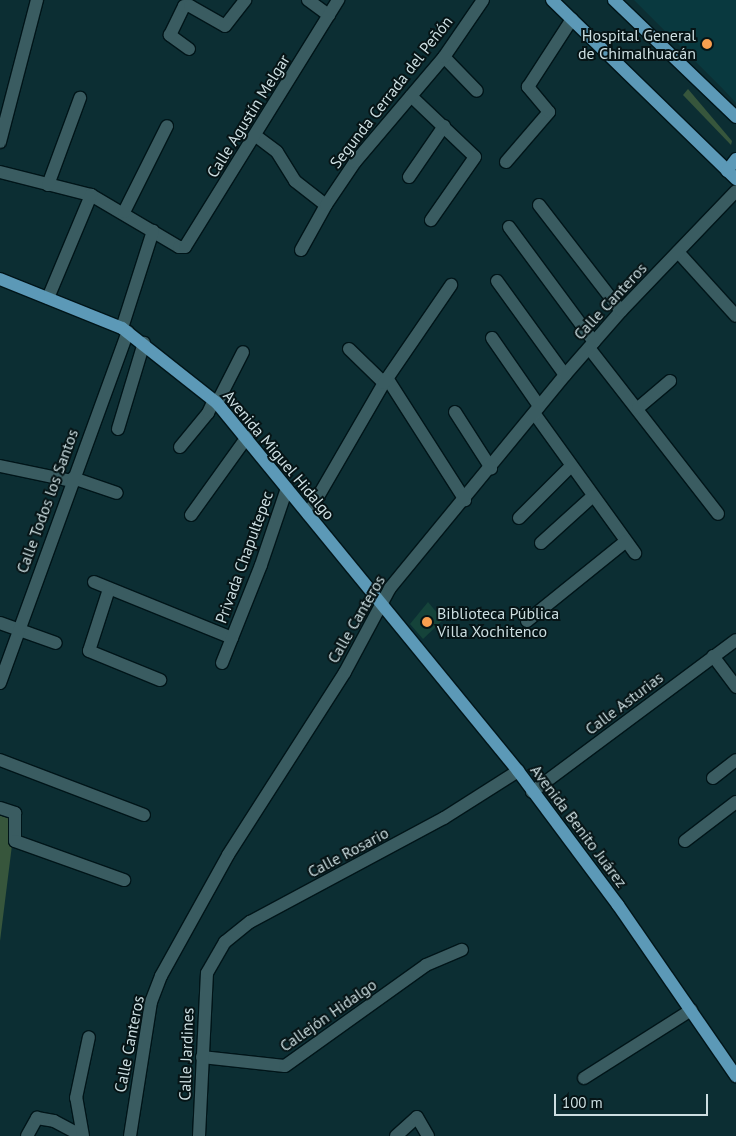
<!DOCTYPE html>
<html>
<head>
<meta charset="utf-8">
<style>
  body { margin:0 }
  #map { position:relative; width:736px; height:1136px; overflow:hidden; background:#0c2e33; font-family:"PT Sans",sans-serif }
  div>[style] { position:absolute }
  .built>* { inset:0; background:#09393f }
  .green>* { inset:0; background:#37563c }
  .building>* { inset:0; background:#15433a }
  .roads { filter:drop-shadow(1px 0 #001519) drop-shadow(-1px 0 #001519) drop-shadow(0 1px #001519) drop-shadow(0 -1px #001519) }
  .minor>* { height:12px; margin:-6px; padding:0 6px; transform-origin:6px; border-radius:6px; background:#3a5c61 }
  .major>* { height:12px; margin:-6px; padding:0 6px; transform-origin:6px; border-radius:6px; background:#5c99b7 }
  .dots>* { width:14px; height:14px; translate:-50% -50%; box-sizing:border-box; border:2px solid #061416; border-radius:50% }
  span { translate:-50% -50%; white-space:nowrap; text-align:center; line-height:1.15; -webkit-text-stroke:4px #061416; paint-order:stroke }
  .poi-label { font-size:16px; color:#ccdee1 }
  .right { translate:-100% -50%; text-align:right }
  .left { translate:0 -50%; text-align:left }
  .street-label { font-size:16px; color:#ccdee1 }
  .scale { position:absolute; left:554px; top:1094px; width:154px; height:22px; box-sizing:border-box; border:2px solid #ccdee1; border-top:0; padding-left:6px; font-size:15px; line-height:18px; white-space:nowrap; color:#ccdee1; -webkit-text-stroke:4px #061416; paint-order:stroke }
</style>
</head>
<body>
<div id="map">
  <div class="built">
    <div style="clip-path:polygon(634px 0,736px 0,736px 103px,722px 88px)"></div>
  </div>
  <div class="green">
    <div style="clip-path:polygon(688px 89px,732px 141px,731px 145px,683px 95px)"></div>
    <div style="clip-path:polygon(0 805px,16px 813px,0 941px)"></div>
  </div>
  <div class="building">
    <div style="clip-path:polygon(428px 602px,443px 620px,423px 639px,410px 624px)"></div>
  </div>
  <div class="roads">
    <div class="minor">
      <div style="left:308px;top:0;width:26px;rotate:36deg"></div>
      <div style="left:189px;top:49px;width:24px;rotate:-144deg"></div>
      <div style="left:170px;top:35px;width:32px;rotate:-64deg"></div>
      <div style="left:184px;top:6px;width:6px"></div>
      <div style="left:190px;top:6px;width:40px;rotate:29.7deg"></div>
      <div style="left:225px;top:26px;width:33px;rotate:-52deg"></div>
      <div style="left:444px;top:57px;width:47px;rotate:45.9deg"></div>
      <div style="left:411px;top:96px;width:88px;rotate:43.6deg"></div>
      <div style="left:475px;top:157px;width:77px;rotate:124.9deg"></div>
      <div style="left:256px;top:136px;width:26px;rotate:37deg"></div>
      <div style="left:277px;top:152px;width:34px;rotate:58deg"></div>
      <div style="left:295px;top:181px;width:39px;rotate:38deg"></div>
      <div style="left:0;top:142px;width:147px;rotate:-75.4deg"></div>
      <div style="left:506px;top:162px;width:66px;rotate:-49.3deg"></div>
      <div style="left:549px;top:112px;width:33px;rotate:-130deg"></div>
      <div style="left:528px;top:87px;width:81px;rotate:-57.1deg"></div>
      <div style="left:0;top:172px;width:94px;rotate:14.2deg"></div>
      <div style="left:91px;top:195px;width:102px;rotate:30.6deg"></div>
      <div style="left:179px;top:247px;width:6px"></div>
      <div style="left:185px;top:247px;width:291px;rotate:-58.2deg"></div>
      <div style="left:409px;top:177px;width:62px;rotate:-55.5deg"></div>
      <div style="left:48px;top:185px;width:93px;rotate:-69.8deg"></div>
      <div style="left:539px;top:205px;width:134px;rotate:52.3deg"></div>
      <div style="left:124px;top:212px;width:96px;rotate:-63.4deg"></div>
      <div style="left:509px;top:227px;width:143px;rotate:53.5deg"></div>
      <div style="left:301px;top:250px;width:51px;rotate:-60.9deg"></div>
      <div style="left:326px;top:205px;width:52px;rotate:-56deg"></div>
      <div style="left:355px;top:162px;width:138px;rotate:-49.7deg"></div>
      <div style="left:444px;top:57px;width:69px;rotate:-55.6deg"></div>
      <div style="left:678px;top:252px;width:86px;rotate:47.8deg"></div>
      <div style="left:497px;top:281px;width:116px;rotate:54.1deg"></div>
      <div style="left:48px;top:298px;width:112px;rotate:-67.3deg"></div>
      <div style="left:122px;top:328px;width:102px;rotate:-72.3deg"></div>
      <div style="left:492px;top:338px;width:83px;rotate:55.3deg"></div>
      <div style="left:589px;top:348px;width:210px;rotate:52.1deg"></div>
      <div style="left:349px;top:349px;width:49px;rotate:44.2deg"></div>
      <div style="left:387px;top:378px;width:145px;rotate:57.4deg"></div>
      <div style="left:217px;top:403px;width:57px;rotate:-63deg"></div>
      <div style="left:638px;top:408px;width:42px;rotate:-40.2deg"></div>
      <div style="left:455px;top:412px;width:67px;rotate:57.3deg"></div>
      <div style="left:534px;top:413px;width:173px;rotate:54.2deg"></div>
      <div style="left:118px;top:429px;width:90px;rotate:-73.2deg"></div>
      <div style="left:180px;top:447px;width:44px;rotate:-50.5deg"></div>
      <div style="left:208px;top:413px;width:14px;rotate:-65deg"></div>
      <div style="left:0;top:466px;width:74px;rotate:11.8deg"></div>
      <div style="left:73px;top:478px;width:46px;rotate:18.8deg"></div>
      <div style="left:308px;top:514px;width:151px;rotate:-59.9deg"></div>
      <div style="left:384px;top:383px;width:119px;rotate:-55.6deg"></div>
      <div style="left:191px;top:515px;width:96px;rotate:-54.3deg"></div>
      <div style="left:519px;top:518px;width:74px;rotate:-45deg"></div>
      <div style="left:541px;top:543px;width:70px;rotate:-42.1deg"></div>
      <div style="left:94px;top:582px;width:149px;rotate:22.1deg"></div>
      <div style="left:109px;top:589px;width:65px;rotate:107.9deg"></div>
      <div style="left:89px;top:651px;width:77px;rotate:22.2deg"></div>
      <div style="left:527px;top:621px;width:127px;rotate:-38.9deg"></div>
      <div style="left:0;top:623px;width:59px;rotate:19.7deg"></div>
      <div style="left:713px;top:656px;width:39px;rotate:53deg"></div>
      <div style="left:222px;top:663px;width:105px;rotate:-68.3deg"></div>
      <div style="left:261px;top:565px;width:81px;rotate:-71.3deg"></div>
      <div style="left:0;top:683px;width:374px;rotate:-70deg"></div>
      <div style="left:0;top:760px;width:154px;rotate:20.9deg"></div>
      <div style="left:713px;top:778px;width:29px;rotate:-38deg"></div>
      <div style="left:532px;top:792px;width:254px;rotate:-36.7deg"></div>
      <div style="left:0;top:808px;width:16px;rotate:18deg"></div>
      <div style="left:15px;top:813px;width:28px;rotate:90deg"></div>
      <div style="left:15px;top:841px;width:116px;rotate:19.7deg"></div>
      <div style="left:685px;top:841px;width:64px;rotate:-37.4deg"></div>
      <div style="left:202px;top:1057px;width:83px;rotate:6.2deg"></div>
      <div style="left:285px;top:1066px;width:173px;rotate:-35.6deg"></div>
      <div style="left:426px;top:965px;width:39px;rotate:-23deg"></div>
      <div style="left:584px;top:1078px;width:127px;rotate:-32.4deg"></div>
      <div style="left:27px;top:1136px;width:21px;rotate:-61deg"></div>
      <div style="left:37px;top:1118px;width:17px;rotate:10deg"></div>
      <div style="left:54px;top:1121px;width:32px;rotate:28deg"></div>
      <div style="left:83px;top:1136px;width:39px;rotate:-100deg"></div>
      <div style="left:76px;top:1098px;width:62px;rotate:-78deg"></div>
      <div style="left:130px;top:1136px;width:136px;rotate:-81.1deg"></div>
      <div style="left:151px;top:1002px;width:28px;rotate:-69deg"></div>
      <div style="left:161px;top:976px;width:138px;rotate:-61deg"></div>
      <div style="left:228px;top:855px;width:217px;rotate:-57.4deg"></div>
      <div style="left:345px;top:672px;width:95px;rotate:-61.8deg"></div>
      <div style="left:390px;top:588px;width:276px;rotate:-50.6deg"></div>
      <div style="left:565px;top:375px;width:85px;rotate:-48.8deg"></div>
      <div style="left:621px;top:311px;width:166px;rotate:-46.2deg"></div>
      <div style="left:199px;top:1136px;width:163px;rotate:-87.2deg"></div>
      <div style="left:207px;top:973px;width:36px;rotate:-60deg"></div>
      <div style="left:225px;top:942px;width:32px;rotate:-39deg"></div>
      <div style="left:250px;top:922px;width:220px;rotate:-28.2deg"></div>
      <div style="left:444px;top:818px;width:88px;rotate:-32.4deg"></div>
      <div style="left:396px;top:1136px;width:28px;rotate:-42deg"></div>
      <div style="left:417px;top:1117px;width:22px;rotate:60deg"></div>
    </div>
    <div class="major">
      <div style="left:552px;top:0;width:257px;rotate:44.2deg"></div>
      <div style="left:614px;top:0;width:169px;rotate:43.8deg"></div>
      <div style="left:727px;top:171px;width:15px;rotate:-53deg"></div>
      <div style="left:0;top:279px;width:131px;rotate:21.9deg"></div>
      <div style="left:122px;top:328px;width:121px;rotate:38.3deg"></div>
      <div style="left:217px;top:403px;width:475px;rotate:50.7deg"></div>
      <div style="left:518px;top:771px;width:167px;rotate:53.3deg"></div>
      <div style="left:618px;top:905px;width:208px;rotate:55.4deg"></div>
    </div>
  </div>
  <div class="dots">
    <div style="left:707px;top:44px;background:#fa9f4f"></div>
    <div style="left:427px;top:622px;background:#fa9f4f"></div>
  </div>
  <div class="poi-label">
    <span class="right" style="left:696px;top:44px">Hospital General<br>de Chimalhuacán</span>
    <span class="left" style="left:437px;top:622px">Biblioteca Pública<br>Villa Xochitenco</span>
  </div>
  <div class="street-label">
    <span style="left:391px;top:92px;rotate:-52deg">Segunda Cerrada del Peñón</span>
    <span style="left:248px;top:116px;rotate:-58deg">Calle Agustín Melgar</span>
    <span style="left:610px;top:301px;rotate:-47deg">Calle Canteros</span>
    <span style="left:279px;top:455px;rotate:50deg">Avenida Miguel Hidalgo</span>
    <span style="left:47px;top:501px;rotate:-70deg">Calle Todos los Santos</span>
    <span style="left:244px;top:557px;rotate:-70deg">Privada Chapultepec</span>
    <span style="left:356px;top:619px;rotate:-60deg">Calle Canteros</span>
    <span style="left:624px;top:703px;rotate:-37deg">Calle Asturias</span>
    <span style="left:579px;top:826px;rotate:53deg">Avenida Benito Juárez</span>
    <span style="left:348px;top:852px;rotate:-28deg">Calle Rosario</span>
    <span style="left:328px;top:1015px;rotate:-35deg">Callejón Hidalgo</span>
    <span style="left:129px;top:1044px;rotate:-79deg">Calle Canteros</span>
    <span style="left:186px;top:1054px;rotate:-88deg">Calle Jardines</span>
  </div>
  <div class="scale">100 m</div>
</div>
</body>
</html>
